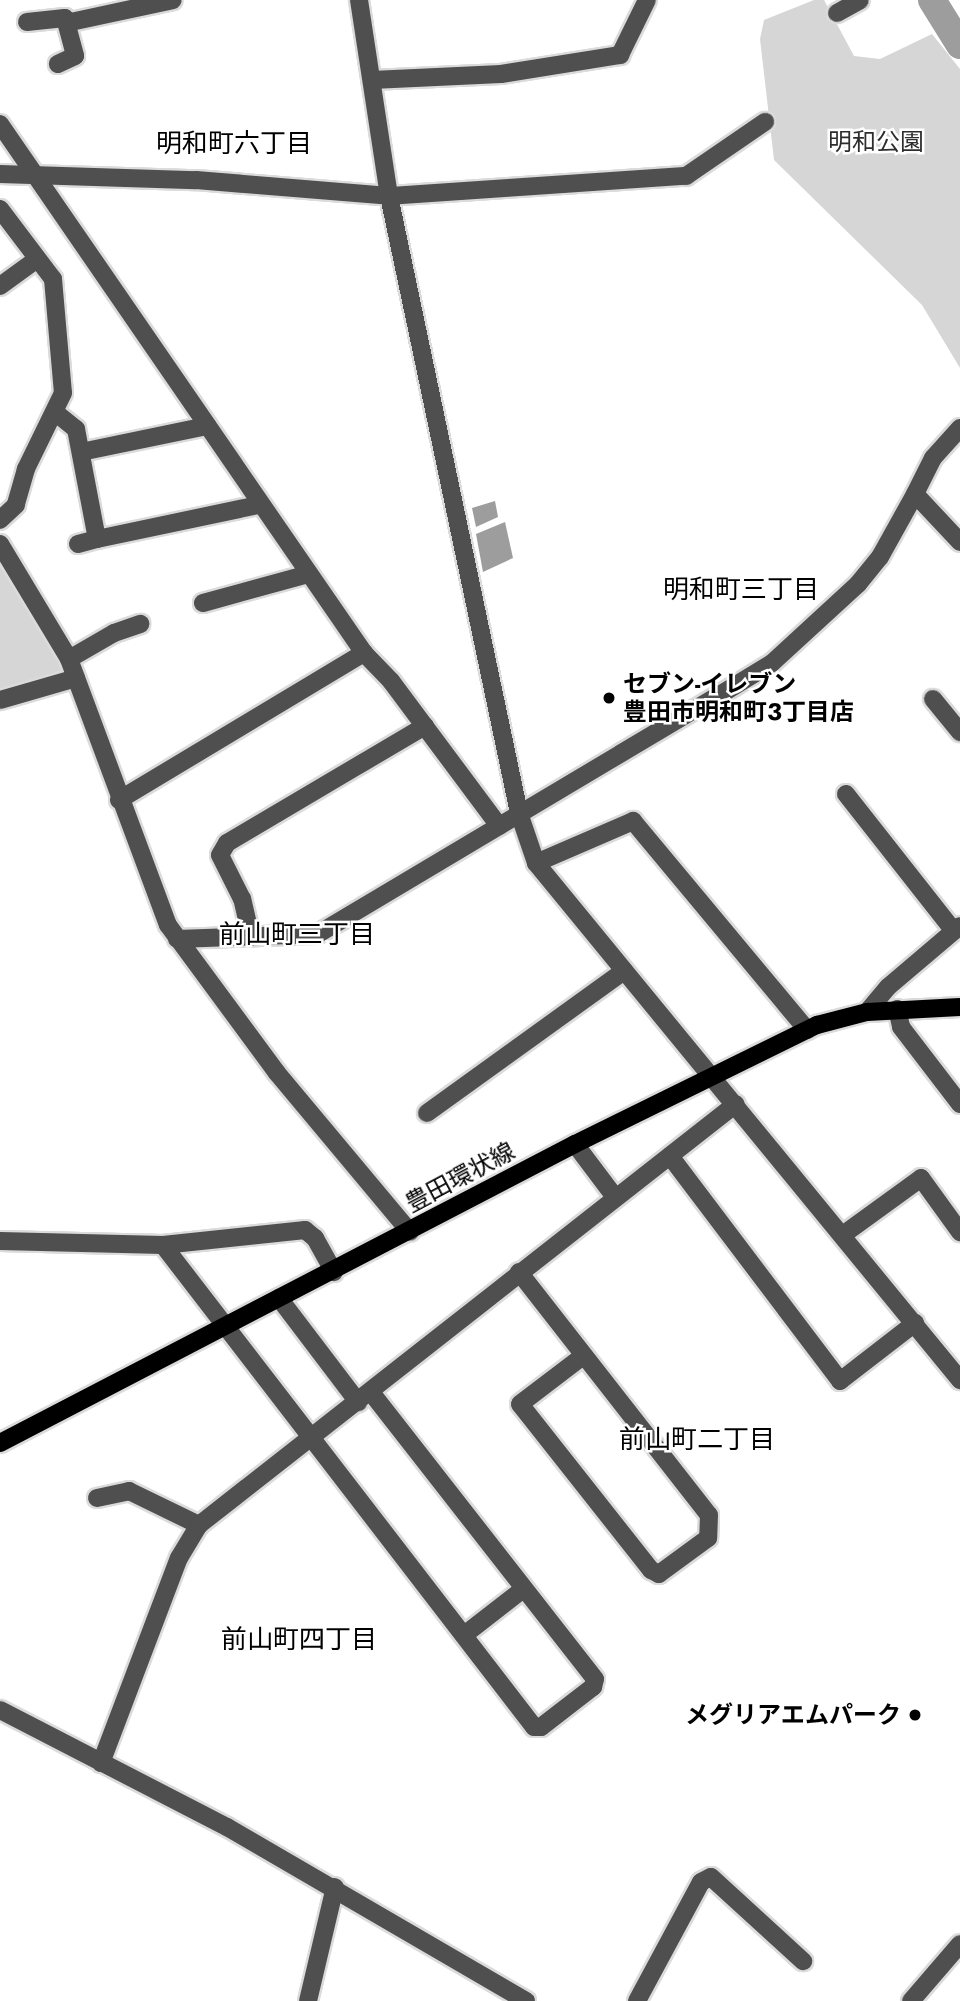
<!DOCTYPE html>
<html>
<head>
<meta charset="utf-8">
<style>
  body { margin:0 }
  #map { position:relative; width:960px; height:2001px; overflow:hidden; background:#fff; font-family:Jost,"Noto Sans JP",sans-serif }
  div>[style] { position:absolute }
  .green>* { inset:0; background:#d6d6d6 }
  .water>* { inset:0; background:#9d9d9d }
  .river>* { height:28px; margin:-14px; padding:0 14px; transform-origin:14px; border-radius:14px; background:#9d9d9d }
  .roads { filter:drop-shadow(2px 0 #dbdbdb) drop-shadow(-2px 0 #dbdbdb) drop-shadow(0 2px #dbdbdb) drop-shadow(0 -2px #dbdbdb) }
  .minor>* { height:18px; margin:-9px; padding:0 9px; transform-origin:9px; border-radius:9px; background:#4f4f4f }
  .major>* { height:18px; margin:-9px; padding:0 9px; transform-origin:9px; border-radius:9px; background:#000 }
  .dots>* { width:19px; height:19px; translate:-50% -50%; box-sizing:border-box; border:4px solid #fff; border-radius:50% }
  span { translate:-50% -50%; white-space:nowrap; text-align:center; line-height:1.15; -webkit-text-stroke:5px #fff; paint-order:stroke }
  .park-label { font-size:24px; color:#2d2d2d }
  .poi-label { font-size:24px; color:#000; font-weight:700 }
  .left { translate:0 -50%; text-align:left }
  .right { translate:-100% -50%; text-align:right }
  .street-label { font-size:24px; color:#000 }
  .neighbourhood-label { font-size:26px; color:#000 }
</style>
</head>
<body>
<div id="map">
  <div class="green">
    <div style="clip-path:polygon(814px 0,824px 0,854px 56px,880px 59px,932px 34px,960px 69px,960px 368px,922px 305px,774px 160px,760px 39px,764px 20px)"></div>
    <div style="clip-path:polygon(0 558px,69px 659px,63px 675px,0 694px)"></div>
  </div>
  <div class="water">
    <div style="clip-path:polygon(495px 501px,498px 517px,476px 527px,472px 508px)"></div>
    <div style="clip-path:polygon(505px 522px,513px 558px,483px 572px,476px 534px)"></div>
  </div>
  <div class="river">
    <div style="left:932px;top:0;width:53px;rotate:58.1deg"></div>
  </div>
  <div class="roads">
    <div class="minor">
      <div style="left:359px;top:0;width:198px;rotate:81.3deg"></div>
      <div style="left:389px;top:196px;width:631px;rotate:78.1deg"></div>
      <div style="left:519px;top:813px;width:53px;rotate:71.2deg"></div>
      <div style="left:536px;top:863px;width:669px;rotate:50.64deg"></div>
      <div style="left:837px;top:13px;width:26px;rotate:-29deg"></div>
      <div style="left:27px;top:22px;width:38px;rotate:-6deg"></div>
      <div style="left:65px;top:18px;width:39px;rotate:75deg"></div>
      <div style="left:75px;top:56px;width:19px;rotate:155deg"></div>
      <div style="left:66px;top:23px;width:109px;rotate:-12.1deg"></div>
      <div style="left:372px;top:80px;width:129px;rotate:-2.7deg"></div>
      <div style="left:501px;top:74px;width:121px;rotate:-9.1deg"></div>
      <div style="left:620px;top:55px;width:61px;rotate:-63.9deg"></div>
      <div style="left:0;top:124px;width:642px;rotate:55.47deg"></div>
      <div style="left:364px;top:653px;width:39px;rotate:46deg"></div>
      <div style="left:391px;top:681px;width:181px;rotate:53.3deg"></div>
      <div style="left:0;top:174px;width:196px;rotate:1.8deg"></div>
      <div style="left:196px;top:180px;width:194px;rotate:4.7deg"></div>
      <div style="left:389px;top:196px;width:298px;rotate:-3.9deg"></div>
      <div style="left:686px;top:176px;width:96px;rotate:-34.4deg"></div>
      <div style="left:0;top:209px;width:88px;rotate:52.9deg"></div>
      <div style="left:53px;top:279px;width:114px;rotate:85deg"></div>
      <div style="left:63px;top:393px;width:85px;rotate:116deg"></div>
      <div style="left:26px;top:469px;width:37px;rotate:106deg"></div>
      <div style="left:16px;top:505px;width:22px;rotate:137deg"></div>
      <div style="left:0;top:286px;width:46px;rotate:-36.1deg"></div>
      <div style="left:56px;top:413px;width:26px;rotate:39deg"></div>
      <div style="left:76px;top:429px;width:112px;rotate:79.2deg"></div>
      <div style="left:97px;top:539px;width:165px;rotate:-11.9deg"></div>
      <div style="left:960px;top:428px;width:40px;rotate:132deg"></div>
      <div style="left:933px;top:458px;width:40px;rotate:116.6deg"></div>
      <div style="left:915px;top:494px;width:66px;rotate:46.8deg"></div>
      <div style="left:81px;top:452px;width:129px;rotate:-11.7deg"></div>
      <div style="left:0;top:544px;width:134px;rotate:59deg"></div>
      <div style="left:69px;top:659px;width:284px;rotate:69.6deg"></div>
      <div style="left:168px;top:925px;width:184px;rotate:53.6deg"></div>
      <div style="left:277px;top:1073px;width:207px;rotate:50.1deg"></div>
      <div style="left:78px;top:544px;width:20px;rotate:-15deg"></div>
      <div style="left:203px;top:603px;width:109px;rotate:-15.4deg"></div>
      <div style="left:69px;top:659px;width:52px;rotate:-30deg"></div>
      <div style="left:114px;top:633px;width:28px;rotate:-19deg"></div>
      <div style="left:933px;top:699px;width:43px;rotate:50.7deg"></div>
      <div style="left:0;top:700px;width:79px;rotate:-16.1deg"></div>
      <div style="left:846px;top:794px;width:174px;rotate:51.8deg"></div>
      <div style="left:119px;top:800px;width:286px;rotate:-31deg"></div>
      <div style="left:536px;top:863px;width:106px;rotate:-23.4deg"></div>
      <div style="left:633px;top:821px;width:272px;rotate:50.2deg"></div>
      <div style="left:251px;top:937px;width:39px;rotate:-103deg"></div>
      <div style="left:242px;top:899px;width:49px;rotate:-116.6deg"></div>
      <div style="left:220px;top:855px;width:14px;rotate:-60deg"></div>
      <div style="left:227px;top:843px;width:230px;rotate:-30.6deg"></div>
      <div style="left:177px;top:939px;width:141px;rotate:-2deg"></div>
      <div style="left:318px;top:934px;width:465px;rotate:-30.8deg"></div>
      <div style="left:718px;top:696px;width:63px;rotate:-31.4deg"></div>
      <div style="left:772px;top:663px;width:117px;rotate:-42.6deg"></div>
      <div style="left:858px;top:584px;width:35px;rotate:-51deg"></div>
      <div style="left:880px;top:557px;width:72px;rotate:-60.9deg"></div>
      <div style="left:897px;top:1009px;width:18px;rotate:77deg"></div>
      <div style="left:901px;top:1027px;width:97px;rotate:52.5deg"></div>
      <div style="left:867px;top:1012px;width:33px;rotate:-50deg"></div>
      <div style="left:888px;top:987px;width:94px;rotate:-40.3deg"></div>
      <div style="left:427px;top:1113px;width:243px;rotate:-35.8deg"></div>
      <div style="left:575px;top:1144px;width:66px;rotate:53deg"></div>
      <div style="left:670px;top:1156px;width:282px;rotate:52.9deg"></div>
      <div style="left:840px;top:1381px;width:95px;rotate:-37.7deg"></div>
      <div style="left:844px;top:1234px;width:95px;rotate:-36deg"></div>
      <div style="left:921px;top:1178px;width:67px;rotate:54.2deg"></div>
      <div style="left:0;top:1241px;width:163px;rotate:1.4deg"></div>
      <div style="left:163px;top:1245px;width:143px;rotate:-6deg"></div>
      <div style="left:305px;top:1230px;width:13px;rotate:39deg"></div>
      <div style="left:315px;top:1238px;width:39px;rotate:61deg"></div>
      <div style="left:163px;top:1245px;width:608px;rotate:52.41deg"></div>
      <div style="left:534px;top:1727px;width:7px"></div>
      <div style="left:541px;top:1727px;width:66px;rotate:-37.6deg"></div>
      <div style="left:593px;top:1687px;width:8px;rotate:-76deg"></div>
      <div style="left:595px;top:1679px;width:364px;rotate:-128deg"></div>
      <div style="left:519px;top:1272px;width:308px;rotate:52deg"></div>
      <div style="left:709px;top:1515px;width:23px;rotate:92deg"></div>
      <div style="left:708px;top:1538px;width:61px;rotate:143.7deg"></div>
      <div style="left:659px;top:1574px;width:9px;rotate:-153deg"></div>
      <div style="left:651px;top:1570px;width:211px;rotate:-128.3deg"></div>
      <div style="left:520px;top:1404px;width:79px;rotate:-37.3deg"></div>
      <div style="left:279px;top:1298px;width:131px;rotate:52.8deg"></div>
      <div style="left:97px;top:1498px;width:33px;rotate:-12deg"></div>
      <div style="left:129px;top:1491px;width:78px;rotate:25.9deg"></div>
      <div style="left:464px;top:1635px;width:73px;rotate:-37.8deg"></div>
      <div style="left:0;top:1710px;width:255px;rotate:27.3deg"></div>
      <div style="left:227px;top:1827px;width:346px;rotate:30.2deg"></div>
      <div style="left:101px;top:1763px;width:219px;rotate:-69.2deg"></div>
      <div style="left:179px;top:1558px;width:39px;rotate:-59deg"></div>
      <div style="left:199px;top:1525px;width:682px;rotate:-38.1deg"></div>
      <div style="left:308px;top:2001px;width:117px;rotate:-76.7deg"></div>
      <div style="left:637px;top:2001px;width:135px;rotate:-61.7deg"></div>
      <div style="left:701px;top:1882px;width:11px;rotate:-27deg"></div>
      <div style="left:711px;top:1877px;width:125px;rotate:42.4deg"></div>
      <div style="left:911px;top:2001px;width:75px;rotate:-49.3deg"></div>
    </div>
    <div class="major">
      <div style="left:0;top:1443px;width:648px;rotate:-27.47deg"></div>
      <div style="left:575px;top:1144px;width:270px;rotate:-26.2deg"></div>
      <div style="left:817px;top:1025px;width:52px;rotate:-14.6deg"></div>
      <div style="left:867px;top:1012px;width:93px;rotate:-3.1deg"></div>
    </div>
  </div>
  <div class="dots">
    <div style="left:609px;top:698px;background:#000"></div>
    <div style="left:915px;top:1715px;background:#000"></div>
  </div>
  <div class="park-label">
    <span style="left:876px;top:142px">明和公園</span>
  </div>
  <div class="poi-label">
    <span class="left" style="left:623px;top:698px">セブン-イレブン<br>豊田市明和町３丁目店</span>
    <span class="right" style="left:901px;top:1715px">メグリアエムパーク</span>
  </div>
  <div class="street-label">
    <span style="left:460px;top:1177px;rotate:-28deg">豊田環状線</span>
  </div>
  <div class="neighbourhood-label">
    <span style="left:234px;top:144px">明和町六丁目</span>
    <span style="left:741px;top:590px">明和町三丁目</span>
    <span style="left:297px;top:935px">前山町三丁目</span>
    <span style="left:697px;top:1440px">前山町二丁目</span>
    <span style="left:299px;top:1640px">前山町四丁目</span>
  </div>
</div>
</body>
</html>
